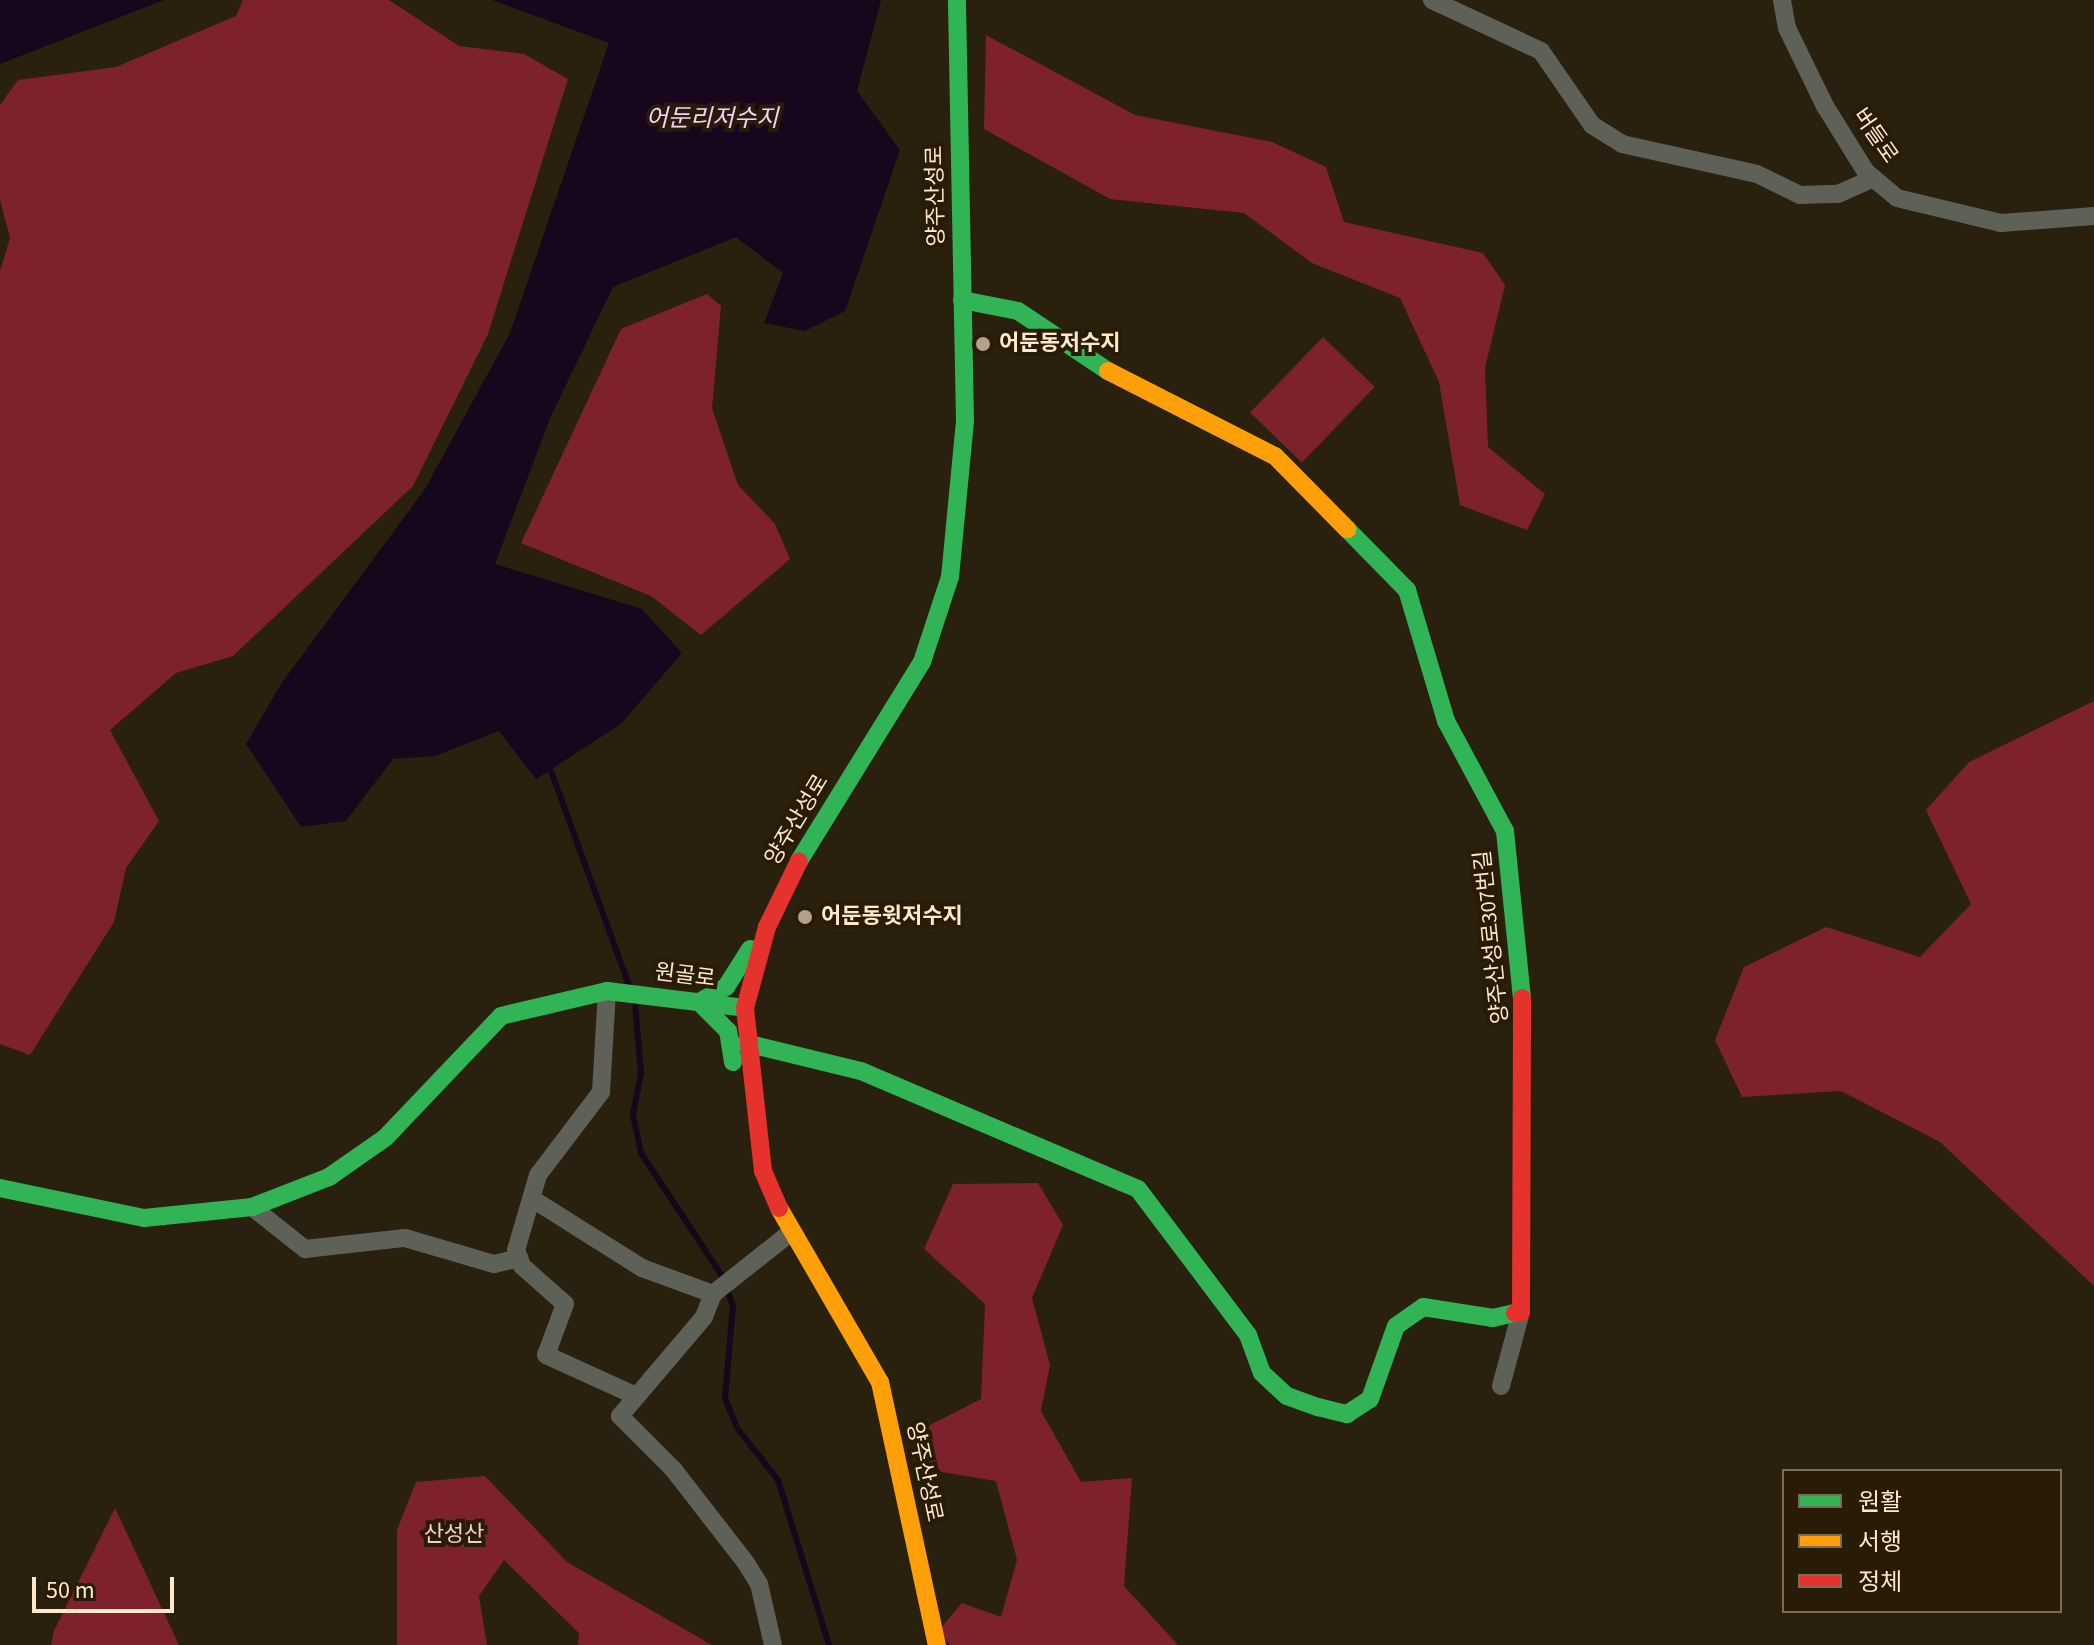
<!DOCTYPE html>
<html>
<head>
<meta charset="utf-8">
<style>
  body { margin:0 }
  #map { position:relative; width:2094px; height:1645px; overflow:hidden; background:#2a200e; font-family:"Source Sans 3","Noto Sans KR",sans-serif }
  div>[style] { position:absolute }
  .green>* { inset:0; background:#7d212d; transform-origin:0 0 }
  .water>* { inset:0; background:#18061c }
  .stream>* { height:6px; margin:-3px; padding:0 3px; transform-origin:3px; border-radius:3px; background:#18061c }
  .street>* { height:18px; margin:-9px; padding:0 9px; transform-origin:9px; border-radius:9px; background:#5e6157 }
  .fast>* { height:18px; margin:-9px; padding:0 9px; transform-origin:9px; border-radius:9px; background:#30b455 }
  .slow>* { height:18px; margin:-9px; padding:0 9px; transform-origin:9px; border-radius:9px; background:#ff9f0a }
  .jam>* { height:18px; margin:-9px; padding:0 9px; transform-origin:9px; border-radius:9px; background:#e5322d }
  .dots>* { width:22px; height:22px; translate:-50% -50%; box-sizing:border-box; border:4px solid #281b08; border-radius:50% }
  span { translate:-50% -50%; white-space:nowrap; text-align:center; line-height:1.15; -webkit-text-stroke:8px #281b08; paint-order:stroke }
  .street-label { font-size:22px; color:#fde8c9 }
  .poi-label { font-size:22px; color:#fde8c9; font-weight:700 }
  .left { translate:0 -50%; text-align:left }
  .park-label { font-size:22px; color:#eecece }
  .water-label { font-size:24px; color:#f2d0ff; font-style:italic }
  .legend { position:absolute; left:1782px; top:1469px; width:280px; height:144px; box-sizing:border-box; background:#281b08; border:2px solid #7d6d55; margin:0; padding:10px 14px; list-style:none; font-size:24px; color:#fde8c9 }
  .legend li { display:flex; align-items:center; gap:16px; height:40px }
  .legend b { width:40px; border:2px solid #7d6d55 }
  .scale { position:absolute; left:32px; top:1577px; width:142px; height:36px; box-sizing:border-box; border:4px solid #fde8c9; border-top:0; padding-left:10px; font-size:24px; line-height:28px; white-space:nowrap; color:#fde8c9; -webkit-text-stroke:6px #281b08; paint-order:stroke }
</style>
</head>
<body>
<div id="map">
  <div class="green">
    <div style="clip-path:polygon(243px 0,389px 0,459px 46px,524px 54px,568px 79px,488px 334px,413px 486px,233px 656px,176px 673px,110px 730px,159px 821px,126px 868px,114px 922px,30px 1055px,0 1044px,0 271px,10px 238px,0 200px,0 105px,18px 80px,116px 67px,236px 16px)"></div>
    <div style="clip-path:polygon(986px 35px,1135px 115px,1272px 142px,1326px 167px,1344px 222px,1483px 253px,1505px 285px,1485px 368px,1488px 447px,1545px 494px,1527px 530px,1460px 505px,1439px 382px,1400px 298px,1312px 263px,1244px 213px,1110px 199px,984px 129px)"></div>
    <div style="clip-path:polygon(707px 294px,721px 306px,712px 408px,738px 485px,775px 524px,790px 559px,701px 635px,651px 596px,521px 543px,621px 329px)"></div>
    <div style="left:1323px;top:337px;width:72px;height:105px;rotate:44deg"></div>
    <div style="clip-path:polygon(2094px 701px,2094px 1286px,1940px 1142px,1841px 1091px,1742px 1097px,1715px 1040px,1744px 967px,1826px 927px,1920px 957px,1971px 904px,1926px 810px,1969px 762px)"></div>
    <div style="clip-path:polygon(1038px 1183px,1063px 1225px,1032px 1298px,1050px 1365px,1041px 1411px,1081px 1482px,1132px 1478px,1124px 1586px,1178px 1645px,950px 1645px,939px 1630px,962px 1603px,1001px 1617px,1017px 1560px,996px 1481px,918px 1468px,926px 1427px,981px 1399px,985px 1304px,924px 1249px,953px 1184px)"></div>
    <div style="clip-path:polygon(485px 1476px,567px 1562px,712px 1645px,578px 1645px,579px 1633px,504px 1560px,479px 1596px,487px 1645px,397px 1645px,397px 1530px,416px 1482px)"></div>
    <div style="clip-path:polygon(115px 1508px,179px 1645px,51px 1645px,54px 1631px)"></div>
  </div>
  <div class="water">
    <div style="clip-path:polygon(0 0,164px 0,0 64px)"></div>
    <div style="clip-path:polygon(492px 0,881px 0,857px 91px,900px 150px,845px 311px,805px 331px,764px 323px,783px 273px,736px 237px,613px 287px,551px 416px,495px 564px,642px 609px,682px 653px,621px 724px,536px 779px,499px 731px,435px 756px,393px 759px,346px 821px,301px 827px,246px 744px,281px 684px,425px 489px,510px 333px,609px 43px)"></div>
  </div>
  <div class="stream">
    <div style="left:551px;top:771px;width:228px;rotate:70deg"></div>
    <div style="left:635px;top:1003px;width:70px;rotate:85.1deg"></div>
    <div style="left:641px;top:1073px;width:43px;rotate:100.8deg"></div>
    <div style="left:633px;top:1115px;width:39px;rotate:78deg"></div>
    <div style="left:641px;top:1153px;width:147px;rotate:56.6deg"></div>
    <div style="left:722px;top:1276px;width:32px;rotate:70deg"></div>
    <div style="left:733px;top:1306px;width:92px;rotate:95deg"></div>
    <div style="left:725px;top:1398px;width:32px;rotate:68deg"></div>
    <div style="left:737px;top:1428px;width:66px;rotate:51.7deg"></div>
    <div style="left:778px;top:1480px;width:173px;rotate:72.8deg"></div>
  </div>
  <div class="street">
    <div style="left:1432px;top:0;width:120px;rotate:25.1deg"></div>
    <div style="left:1541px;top:51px;width:90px;rotate:55.4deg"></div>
    <div style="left:1592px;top:125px;width:36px;rotate:32deg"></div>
    <div style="left:1622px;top:144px;width:138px;rotate:12.5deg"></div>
    <div style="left:1757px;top:174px;width:48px;rotate:26deg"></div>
    <div style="left:1800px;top:195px;width:38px;rotate:-2deg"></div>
    <div style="left:1838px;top:194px;width:39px;rotate:-24deg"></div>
    <div style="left:1782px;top:0;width:28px;rotate:80deg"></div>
    <div style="left:1787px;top:28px;width:87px;rotate:64deg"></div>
    <div style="left:1825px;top:106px;width:78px;rotate:58.2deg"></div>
    <div style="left:1866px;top:172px;width:40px;rotate:40deg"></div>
    <div style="left:1897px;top:198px;width:107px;rotate:13.5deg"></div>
    <div style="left:2001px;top:223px;width:93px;rotate:-4.3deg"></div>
    <div style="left:607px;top:991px;width:101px;rotate:93.4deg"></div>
    <div style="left:601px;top:1092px;width:104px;rotate:127.2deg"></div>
    <div style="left:538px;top:1175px;width:78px;rotate:106.3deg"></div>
    <div style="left:516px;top:1250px;width:17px;rotate:69deg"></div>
    <div style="left:522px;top:1266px;width:57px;rotate:41.5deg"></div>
    <div style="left:565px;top:1304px;width:54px;rotate:110.4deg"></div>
    <div style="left:546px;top:1355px;width:99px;rotate:24.5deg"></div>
    <div style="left:534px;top:1200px;width:128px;rotate:32.2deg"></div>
    <div style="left:642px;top:1268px;width:76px;rotate:20.1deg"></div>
    <div style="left:252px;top:1207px;width:68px;rotate:38.4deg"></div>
    <div style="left:305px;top:1249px;width:101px;rotate:-6.3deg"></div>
    <div style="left:405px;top:1238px;width:93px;rotate:16.3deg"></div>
    <div style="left:494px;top:1264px;width:26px;rotate:-13deg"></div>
    <div style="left:1501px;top:1386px;width:77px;rotate:-74.9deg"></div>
    <div style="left:773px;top:1645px;width:63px;rotate:-102.9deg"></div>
    <div style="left:759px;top:1584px;width:25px;rotate:-122deg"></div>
    <div style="left:746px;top:1563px;width:119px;rotate:-127.8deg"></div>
    <div style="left:673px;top:1469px;width:75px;rotate:-135deg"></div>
    <div style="left:620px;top:1416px;width:130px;rotate:-49.7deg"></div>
    <div style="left:704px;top:1317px;width:25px;rotate:-69deg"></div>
    <div style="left:713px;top:1294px;width:98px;rotate:-38.4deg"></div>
  </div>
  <div class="fast">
    <div style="left:962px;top:300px;width:57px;rotate:11.1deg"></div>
    <div style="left:1018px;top:311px;width:108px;rotate:33.7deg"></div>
    <div style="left:1347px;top:529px;width:86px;rotate:45.5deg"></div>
    <div style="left:1407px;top:590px;width:137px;rotate:73.4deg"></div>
    <div style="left:1446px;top:721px;width:125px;rotate:61.8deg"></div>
    <div style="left:1505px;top:831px;width:168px;rotate:84.2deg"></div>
    <div style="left:799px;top:861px;width:234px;rotate:-58.3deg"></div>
    <div style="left:922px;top:662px;width:89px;rotate:-71.8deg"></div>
    <div style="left:950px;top:577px;width:157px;rotate:-84.5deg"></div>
    <div style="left:965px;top:421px;width:421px;rotate:-91.1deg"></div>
    <div style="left:745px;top:1043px;width:119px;rotate:13.6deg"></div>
    <div style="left:861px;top:1071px;width:301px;rotate:23.1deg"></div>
    <div style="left:1138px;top:1189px;width:183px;rotate:53deg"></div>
    <div style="left:1248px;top:1335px;width:40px;rotate:69.8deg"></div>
    <div style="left:1262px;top:1373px;width:34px;rotate:43deg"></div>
    <div style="left:1287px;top:1396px;width:33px;rotate:20deg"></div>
    <div style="left:1318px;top:1407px;width:30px;rotate:14deg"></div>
    <div style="left:1347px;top:1414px;width:27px;rotate:-33deg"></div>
    <div style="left:1370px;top:1399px;width:77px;rotate:-70.4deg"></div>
    <div style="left:1396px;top:1326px;width:33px;rotate:-35deg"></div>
    <div style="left:1423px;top:1307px;width:71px;rotate:8.9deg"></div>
    <div style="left:1493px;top:1318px;width:23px;rotate:-13deg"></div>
    <div style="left:733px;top:1062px;width:31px;rotate:-99deg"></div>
    <div style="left:728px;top:1031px;width:41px;rotate:-135deg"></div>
    <div style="left:699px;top:1002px;width:31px;rotate:-29deg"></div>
    <div style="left:726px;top:987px;width:45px;rotate:-57.7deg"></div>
    <div style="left:0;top:1188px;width:147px;rotate:11.8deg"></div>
    <div style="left:144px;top:1218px;width:109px;rotate:-5.8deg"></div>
    <div style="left:252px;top:1207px;width:83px;rotate:-21.3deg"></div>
    <div style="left:329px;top:1177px;width:68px;rotate:-34.9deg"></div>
    <div style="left:385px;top:1138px;width:168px;rotate:-46.4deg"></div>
    <div style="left:501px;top:1016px;width:109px;rotate:-13.3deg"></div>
    <div style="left:607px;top:991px;width:139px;rotate:7deg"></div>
  </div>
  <div class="slow">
    <div style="left:1108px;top:371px;width:187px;rotate:27deg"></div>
    <div style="left:1275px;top:456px;width:103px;rotate:45.4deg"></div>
    <div style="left:779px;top:1208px;width:201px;rotate:59.9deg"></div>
    <div style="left:880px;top:1382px;width:269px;rotate:77.8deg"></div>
  </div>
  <div class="jam">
    <div style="left:779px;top:1208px;width:40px;rotate:-113.4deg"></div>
    <div style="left:763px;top:1171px;width:164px;rotate:-96.3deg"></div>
    <div style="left:745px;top:1008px;width:84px;rotate:-74.8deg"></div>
    <div style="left:767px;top:927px;width:73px;rotate:-64.1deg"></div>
    <div style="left:1515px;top:1313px;width:6px;rotate:-9deg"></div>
    <div style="left:1521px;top:1312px;width:314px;rotate:-89.8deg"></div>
  </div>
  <div class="dots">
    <div style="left:983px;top:344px;background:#b3a288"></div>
    <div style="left:805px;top:917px;background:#b3a288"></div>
  </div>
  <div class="street-label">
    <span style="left:1875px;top:136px;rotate:55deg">버들로</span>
    <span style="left:936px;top:196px;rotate:-91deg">양주산성로</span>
    <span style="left:797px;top:820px;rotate:-59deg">양주산성로</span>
    <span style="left:1492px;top:937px;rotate:-96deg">양주산성로307번길</span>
    <span style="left:685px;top:976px;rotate:7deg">원골로</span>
    <span style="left:924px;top:1472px;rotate:78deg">양주산성로</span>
  </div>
  <div class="poi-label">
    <span class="left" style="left:999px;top:344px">어둔동저수지</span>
    <span class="left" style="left:821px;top:917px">어둔동윗저수지</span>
  </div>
  <div class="park-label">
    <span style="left:454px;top:1535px">산성산</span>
  </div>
  <div class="water-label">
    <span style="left:712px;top:119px">어둔리저수지</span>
  </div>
  <ul class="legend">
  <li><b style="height:10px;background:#30b455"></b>원활</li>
  <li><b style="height:10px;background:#ff9f0a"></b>서행</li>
  <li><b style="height:10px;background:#e5322d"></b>정체</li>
  </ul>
  <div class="scale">50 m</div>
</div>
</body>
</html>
